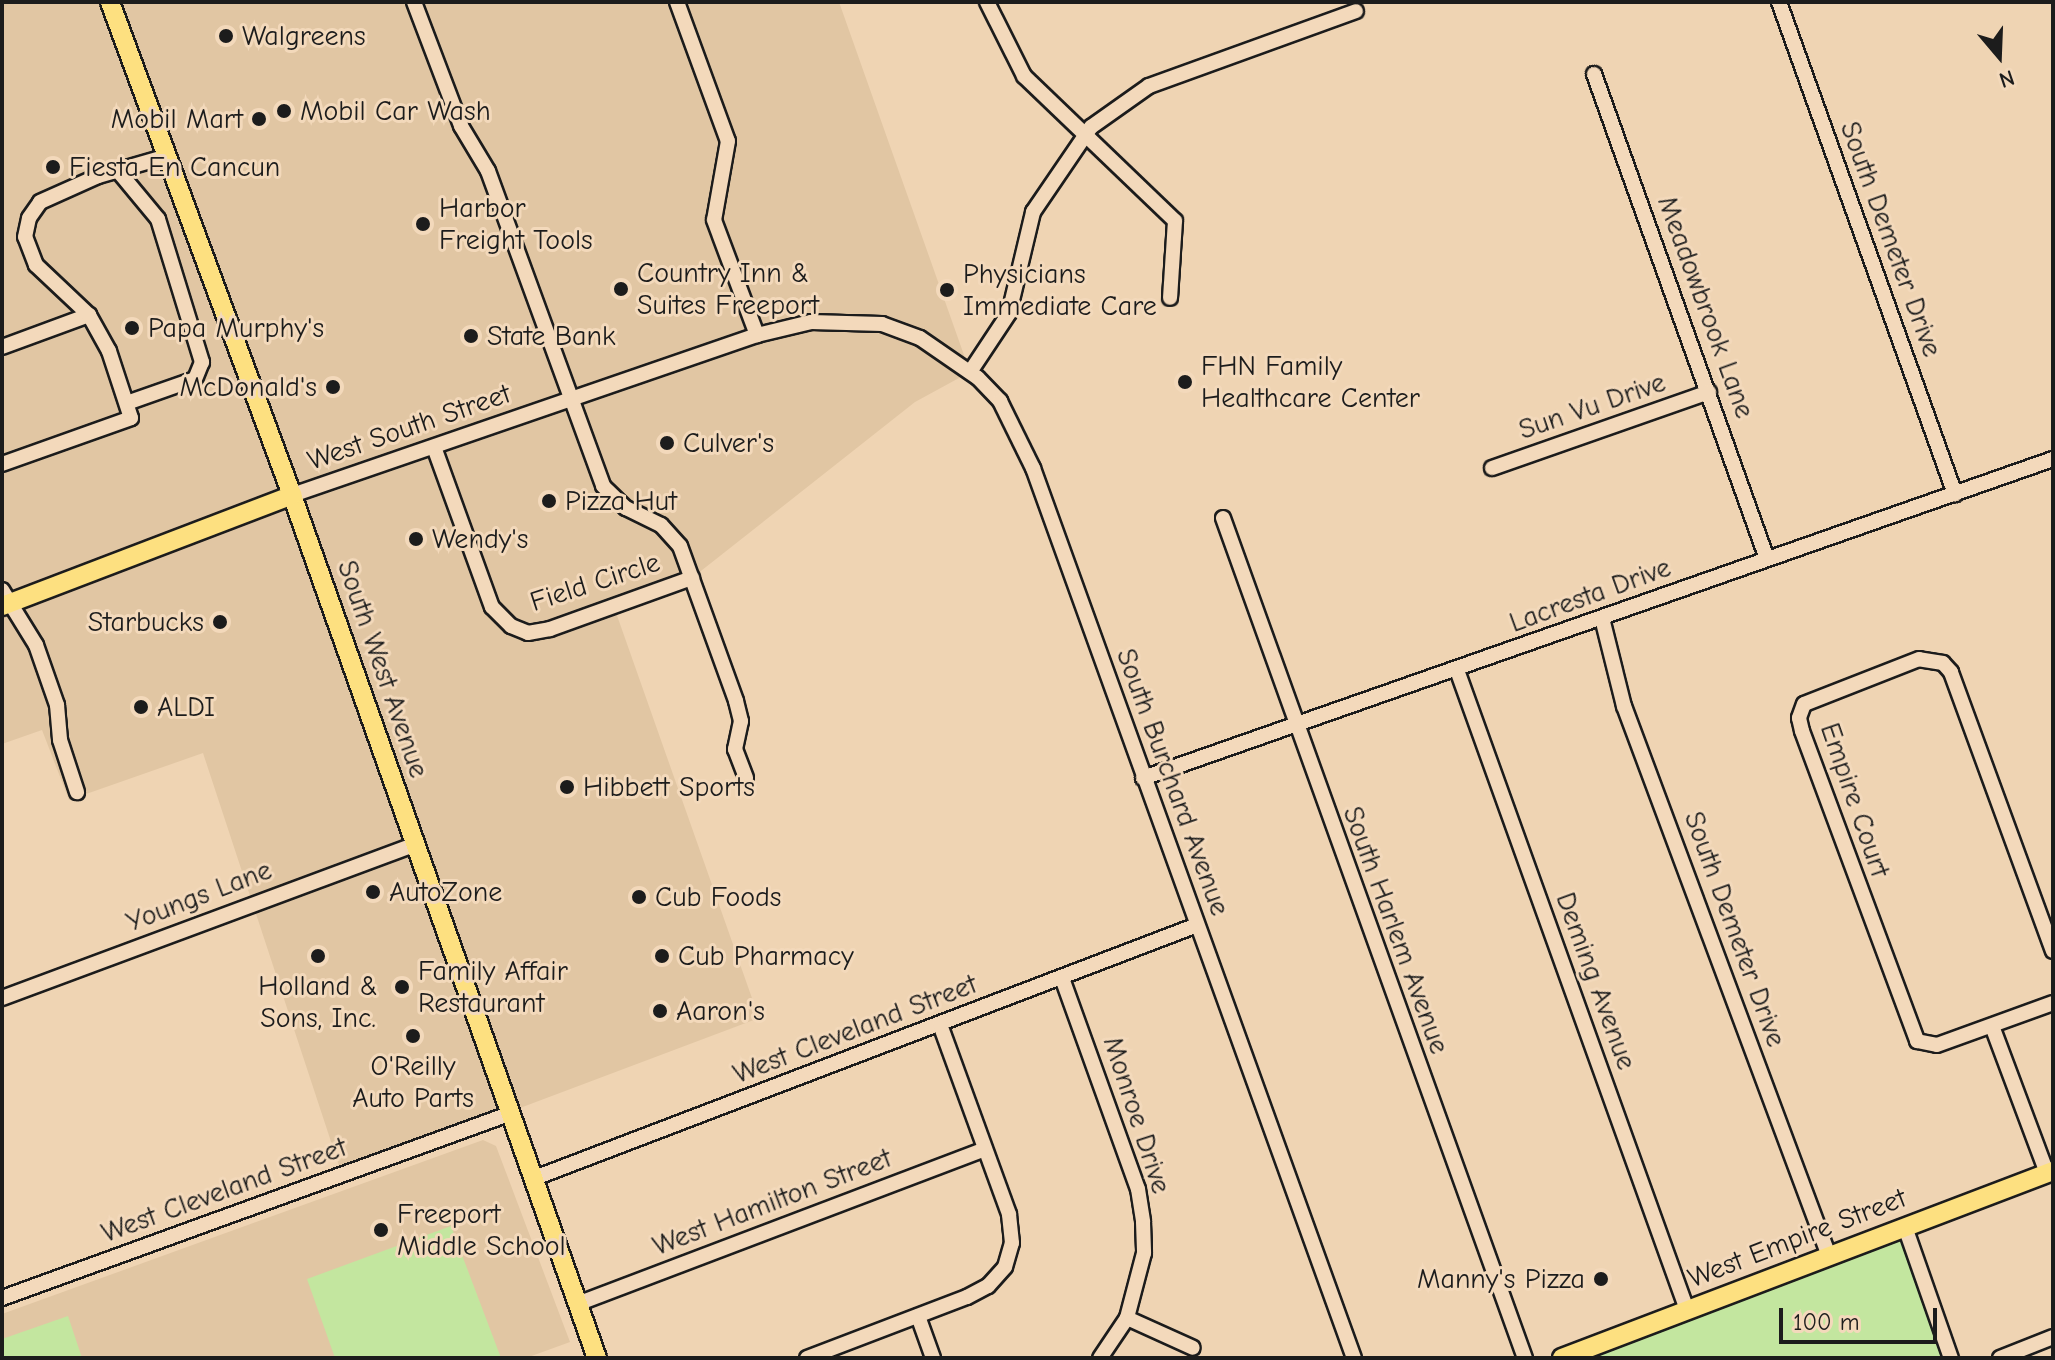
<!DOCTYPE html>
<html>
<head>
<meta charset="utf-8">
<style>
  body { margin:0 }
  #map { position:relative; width:2055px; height:1360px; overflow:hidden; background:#efd4b3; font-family:"Comic Neue",sans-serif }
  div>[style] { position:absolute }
  .built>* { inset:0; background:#e1c6a3 }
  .green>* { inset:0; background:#c3e69f }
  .roads { filter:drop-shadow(2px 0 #1c1c1c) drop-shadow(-2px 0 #1c1c1c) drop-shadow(0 2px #1c1c1c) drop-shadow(0 -2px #1c1c1c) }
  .minor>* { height:14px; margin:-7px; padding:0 7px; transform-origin:7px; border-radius:7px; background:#f3d9bb }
  .major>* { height:18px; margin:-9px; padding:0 9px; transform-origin:9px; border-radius:9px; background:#fde080 }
  .dots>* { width:22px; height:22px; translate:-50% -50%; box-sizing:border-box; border:4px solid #f3d9bb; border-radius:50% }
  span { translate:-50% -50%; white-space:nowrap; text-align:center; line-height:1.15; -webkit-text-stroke:6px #f3d9bb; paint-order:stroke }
  .poi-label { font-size:28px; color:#1c1c1c }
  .left { translate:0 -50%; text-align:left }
  .right { translate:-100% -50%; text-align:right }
  .street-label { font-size:28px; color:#1c1c1c }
  .frame { position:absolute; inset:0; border:4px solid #1c1c1c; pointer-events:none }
  .north { position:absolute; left:1959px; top:16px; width:80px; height:80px; -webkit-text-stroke:6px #f3d9bb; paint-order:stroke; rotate:161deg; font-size:22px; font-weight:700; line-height:32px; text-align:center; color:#1c1c1c }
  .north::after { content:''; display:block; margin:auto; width:28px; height:36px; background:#1c1c1c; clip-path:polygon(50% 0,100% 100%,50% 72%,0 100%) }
  .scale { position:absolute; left:1779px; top:1308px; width:158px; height:36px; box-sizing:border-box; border:4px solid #1c1c1c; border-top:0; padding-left:10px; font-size:24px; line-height:28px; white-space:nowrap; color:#1c1c1c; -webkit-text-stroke:6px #f3d9bb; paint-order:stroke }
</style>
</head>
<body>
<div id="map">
  <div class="built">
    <div style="clip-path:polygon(2px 2px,839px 2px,970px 372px,915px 402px,692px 578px,614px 607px,759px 1018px,342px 1175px,203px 753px,69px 800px,42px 730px,2px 744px)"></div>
    <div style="clip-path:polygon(483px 1140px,496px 1146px,570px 1342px,526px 1358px,2px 1358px,2px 1314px)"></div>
  </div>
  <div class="green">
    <div style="clip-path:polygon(451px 1226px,501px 1358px,335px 1358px,307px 1279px)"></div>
    <div style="clip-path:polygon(1907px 1233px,1952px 1358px,1564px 1358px)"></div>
    <div style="clip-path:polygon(68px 1316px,82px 1358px,2px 1358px,2px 1339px)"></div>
  </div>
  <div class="roads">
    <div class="minor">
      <div style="left:414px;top:2px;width:133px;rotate:69.2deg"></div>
      <div style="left:461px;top:126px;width:52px;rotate:59deg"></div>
      <div style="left:488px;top:171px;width:335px;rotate:69.9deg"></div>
      <div style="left:603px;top:486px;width:32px;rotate:44deg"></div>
      <div style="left:626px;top:508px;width:39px;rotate:26deg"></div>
      <div style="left:661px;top:525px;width:28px;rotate:48deg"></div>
      <div style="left:680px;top:546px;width:165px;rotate:70.1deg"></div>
      <div style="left:736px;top:701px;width:21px;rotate:76deg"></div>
      <div style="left:741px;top:721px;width:29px;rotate:102deg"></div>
      <div style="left:735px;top:749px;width:31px;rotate:69deg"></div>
      <div style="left:677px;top:2px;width:148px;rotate:69.9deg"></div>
      <div style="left:728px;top:141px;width:80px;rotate:100deg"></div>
      <div style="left:714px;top:220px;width:123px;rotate:69.5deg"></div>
      <div style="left:987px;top:2px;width:83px;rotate:63.4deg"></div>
      <div style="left:1024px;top:76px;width:209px;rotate:43.8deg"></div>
      <div style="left:1175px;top:221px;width:77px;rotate:93.7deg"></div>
      <div style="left:1779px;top:2px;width:523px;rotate:70.32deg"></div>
      <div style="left:1594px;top:74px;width:515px;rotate:70.37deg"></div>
      <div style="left:119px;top:172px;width:61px;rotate:50.3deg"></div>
      <div style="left:158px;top:219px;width:150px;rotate:72.9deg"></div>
      <div style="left:202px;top:362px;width:18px;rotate:112deg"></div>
      <div style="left:195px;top:379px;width:72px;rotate:160.6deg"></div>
      <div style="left:2px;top:347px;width:93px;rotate:-20.2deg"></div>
      <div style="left:970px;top:372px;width:71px;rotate:-56.5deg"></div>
      <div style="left:1009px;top:313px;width:104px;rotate:-76.6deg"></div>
      <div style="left:1033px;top:212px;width:103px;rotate:-55.7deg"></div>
      <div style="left:1091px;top:127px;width:71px;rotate:-35.3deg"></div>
      <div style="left:1149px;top:86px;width:220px;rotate:-19.9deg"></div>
      <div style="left:434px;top:447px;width:170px;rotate:70.1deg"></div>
      <div style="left:492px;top:607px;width:27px;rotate:45deg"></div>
      <div style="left:511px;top:626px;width:18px;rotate:22deg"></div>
      <div style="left:528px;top:633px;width:22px;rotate:-10deg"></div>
      <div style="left:550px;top:629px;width:151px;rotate:-19.8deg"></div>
      <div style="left:2px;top:464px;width:137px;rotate:-19.6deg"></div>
      <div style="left:131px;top:418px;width:71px;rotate:-108.2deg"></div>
      <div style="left:109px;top:351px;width:41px;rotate:-119.1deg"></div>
      <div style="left:89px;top:315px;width:73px;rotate:-136.7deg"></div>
      <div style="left:36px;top:265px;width:30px;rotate:-111deg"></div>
      <div style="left:25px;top:237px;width:19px;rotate:-78deg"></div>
      <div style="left:29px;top:218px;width:19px;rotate:-55deg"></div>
      <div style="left:40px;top:202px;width:64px;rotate:-24.1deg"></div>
      <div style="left:98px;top:176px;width:69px;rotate:-16.1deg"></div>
      <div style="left:1492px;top:468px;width:230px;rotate:-19.3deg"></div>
      <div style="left:292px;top:495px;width:492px;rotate:-19deg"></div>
      <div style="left:757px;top:335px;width:56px;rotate:-13.5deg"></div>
      <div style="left:811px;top:322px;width:71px;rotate:1.6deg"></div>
      <div style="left:882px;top:324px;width:40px;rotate:20.2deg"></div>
      <div style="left:920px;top:338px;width:70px;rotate:34.6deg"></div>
      <div style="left:978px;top:378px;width:32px;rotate:46deg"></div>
      <div style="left:1000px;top:401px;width:75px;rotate:63.8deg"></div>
      <div style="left:1033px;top:468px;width:946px;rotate:70.17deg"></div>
      <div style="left:1223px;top:518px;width:893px;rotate:70.23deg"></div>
      <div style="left:2px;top:590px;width:65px;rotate:58.3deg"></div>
      <div style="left:36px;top:645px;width:64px;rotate:70.7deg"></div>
      <div style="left:57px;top:705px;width:35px;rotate:85deg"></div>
      <div style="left:60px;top:740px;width:55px;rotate:71.9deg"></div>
      <div style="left:1602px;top:618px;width:91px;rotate:76deg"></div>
      <div style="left:1624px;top:706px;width:587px;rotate:69.56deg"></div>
      <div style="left:1457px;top:670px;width:680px;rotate:70.23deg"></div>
      <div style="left:1143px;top:778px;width:964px;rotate:-19.32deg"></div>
      <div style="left:2053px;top:951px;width:297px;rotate:-110.1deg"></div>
      <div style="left:1951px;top:672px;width:12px;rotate:-132deg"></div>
      <div style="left:1943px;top:663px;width:24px;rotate:-171deg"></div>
      <div style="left:1919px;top:659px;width:123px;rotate:158.6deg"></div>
      <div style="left:1804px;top:704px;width:15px;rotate:110deg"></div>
      <div style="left:1799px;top:718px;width:13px;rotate:77deg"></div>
      <div style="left:1802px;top:731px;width:331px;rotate:69.6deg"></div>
      <div style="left:1917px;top:1041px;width:20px;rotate:11deg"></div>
      <div style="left:1937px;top:1045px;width:123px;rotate:-19.9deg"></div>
      <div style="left:1062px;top:978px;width:224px;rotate:70.2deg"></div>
      <div style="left:1138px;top:1189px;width:33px;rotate:81deg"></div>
      <div style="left:1143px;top:1222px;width:31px;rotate:88deg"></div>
      <div style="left:1144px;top:1253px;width:67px;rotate:104.7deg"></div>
      <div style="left:1127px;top:1318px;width:48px;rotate:124deg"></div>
      <div style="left:2px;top:998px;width:441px;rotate:-20.4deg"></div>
      <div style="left:1992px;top:1026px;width:157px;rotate:69.5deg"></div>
      <div style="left:532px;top:1179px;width:712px;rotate:-20.9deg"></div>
      <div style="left:1905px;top:1227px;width:139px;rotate:70.7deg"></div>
      <div style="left:2px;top:1298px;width:539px;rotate:-19.95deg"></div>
      <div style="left:577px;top:1304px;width:436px;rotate:-20.8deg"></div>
      <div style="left:918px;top:1316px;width:45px;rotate:70.3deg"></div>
      <div style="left:1127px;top:1318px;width:72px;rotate:24.4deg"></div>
      <div style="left:807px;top:1358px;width:171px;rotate:-20.9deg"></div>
      <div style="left:967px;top:1297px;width:24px;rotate:-28deg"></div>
      <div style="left:988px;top:1286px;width:25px;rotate:-48deg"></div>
      <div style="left:1005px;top:1267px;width:25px;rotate:-74deg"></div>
      <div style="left:1012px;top:1243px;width:29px;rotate:-96deg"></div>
      <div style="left:1009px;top:1214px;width:202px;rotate:-110deg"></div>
      <div style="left:2000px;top:1358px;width:57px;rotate:-21.6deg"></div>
    </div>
    <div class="major">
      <div style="left:110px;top:2px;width:526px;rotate:69.74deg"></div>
      <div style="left:292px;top:495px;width:915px;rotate:70.54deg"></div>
      <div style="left:2px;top:606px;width:311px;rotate:-20.9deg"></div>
      <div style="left:1562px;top:1358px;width:525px;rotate:-20.85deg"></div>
    </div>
  </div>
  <div class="dots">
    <div style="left:226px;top:36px;background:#1c1c1c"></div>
    <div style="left:284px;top:111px;background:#1c1c1c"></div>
    <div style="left:259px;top:119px;background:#1c1c1c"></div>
    <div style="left:53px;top:167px;background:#1c1c1c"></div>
    <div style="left:423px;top:224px;background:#1c1c1c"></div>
    <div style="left:621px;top:289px;background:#1c1c1c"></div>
    <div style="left:947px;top:290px;background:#1c1c1c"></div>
    <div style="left:132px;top:328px;background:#1c1c1c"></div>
    <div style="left:471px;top:336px;background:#1c1c1c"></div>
    <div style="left:1185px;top:382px;background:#1c1c1c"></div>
    <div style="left:333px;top:387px;background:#1c1c1c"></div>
    <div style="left:667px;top:443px;background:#1c1c1c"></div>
    <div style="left:549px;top:501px;background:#1c1c1c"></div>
    <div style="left:416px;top:539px;background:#1c1c1c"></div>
    <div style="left:220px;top:622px;background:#1c1c1c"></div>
    <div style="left:141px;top:707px;background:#1c1c1c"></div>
    <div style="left:567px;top:787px;background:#1c1c1c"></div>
    <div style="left:373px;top:892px;background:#1c1c1c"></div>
    <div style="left:639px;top:897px;background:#1c1c1c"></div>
    <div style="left:318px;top:956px;background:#1c1c1c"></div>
    <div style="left:662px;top:956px;background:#1c1c1c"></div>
    <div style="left:402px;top:987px;background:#1c1c1c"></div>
    <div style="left:660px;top:1011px;background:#1c1c1c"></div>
    <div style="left:413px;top:1036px;background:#1c1c1c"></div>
    <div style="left:381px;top:1230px;background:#1c1c1c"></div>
    <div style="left:1601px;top:1279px;background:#1c1c1c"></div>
  </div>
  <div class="poi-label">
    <span class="left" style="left:242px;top:36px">Walgreens</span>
    <span class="left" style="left:300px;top:111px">Mobil Car Wash</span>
    <span class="right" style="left:243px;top:119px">Mobil Mart</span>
    <span class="left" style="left:69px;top:167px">Fiesta En Cancun</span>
    <span class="left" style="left:439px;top:224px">Harbor<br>Freight Tools</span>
    <span class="left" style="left:637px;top:289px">Country Inn &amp;<br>Suites Freeport</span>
    <span class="left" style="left:963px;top:290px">Physicians<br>Immediate Care</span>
    <span class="left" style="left:148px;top:328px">Papa Murphy's</span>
    <span class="left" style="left:487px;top:336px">State Bank</span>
    <span class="left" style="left:1201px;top:382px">FHN Family<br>Healthcare Center</span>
    <span class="right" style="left:317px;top:387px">McDonald's</span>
    <span class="left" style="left:683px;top:443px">Culver's</span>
    <span class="left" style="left:565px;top:501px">Pizza Hut</span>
    <span class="left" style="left:432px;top:539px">Wendy's</span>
    <span class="right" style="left:204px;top:622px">Starbucks</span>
    <span class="left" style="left:157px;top:707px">ALDI</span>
    <span class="left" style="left:583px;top:787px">Hibbett Sports</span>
    <span class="left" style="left:389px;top:892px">AutoZone</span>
    <span class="left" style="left:655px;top:897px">Cub Foods</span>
    <span class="left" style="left:678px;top:956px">Cub Pharmacy</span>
    <span class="left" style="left:418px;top:987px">Family Affair<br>Restaurant</span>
    <span style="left:318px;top:1002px">Holland &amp;<br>Sons, Inc.</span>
    <span class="left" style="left:676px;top:1011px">Aaron's</span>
    <span style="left:413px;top:1082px">O'Reilly<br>Auto Parts</span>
    <span class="left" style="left:397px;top:1230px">Freeport<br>Middle School</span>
    <span class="right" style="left:1585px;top:1279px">Manny's Pizza</span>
  </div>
  <div class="street-label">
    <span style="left:1891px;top:239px;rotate:70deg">South Demeter Drive</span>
    <span style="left:1706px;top:307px;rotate:70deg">Meadowbrook Lane</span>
    <span style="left:1592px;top:406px;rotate:-19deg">Sun Vu Drive</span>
    <span style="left:409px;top:427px;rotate:-19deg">West South Street</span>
    <span style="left:595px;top:582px;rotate:-18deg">Field Circle</span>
    <span style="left:1590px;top:595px;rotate:-20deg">Lacresta Drive</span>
    <span style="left:383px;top:669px;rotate:71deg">South West Avenue</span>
    <span style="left:1173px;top:782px;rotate:70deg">South Burchard Avenue</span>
    <span style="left:1855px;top:800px;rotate:71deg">Empire Court</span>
    <span style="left:199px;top:896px;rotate:-21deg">Youngs Lane</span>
    <span style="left:1735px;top:929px;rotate:70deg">South Demeter Drive</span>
    <span style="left:1396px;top:930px;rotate:70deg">South Harlem Avenue</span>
    <span style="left:1596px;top:981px;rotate:70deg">Deming Avenue</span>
    <span style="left:855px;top:1029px;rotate:-21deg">West Cleveland Street</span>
    <span style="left:1137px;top:1115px;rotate:72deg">Monroe Drive</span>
    <span style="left:224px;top:1190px;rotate:-20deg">West Cleveland Street</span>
    <span style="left:772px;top:1202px;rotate:-21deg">West Hamilton Street</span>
    <span style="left:1797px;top:1238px;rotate:-21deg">West Empire Street</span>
  </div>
  <div class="frame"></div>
  <div class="north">N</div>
  <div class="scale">100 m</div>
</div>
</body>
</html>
